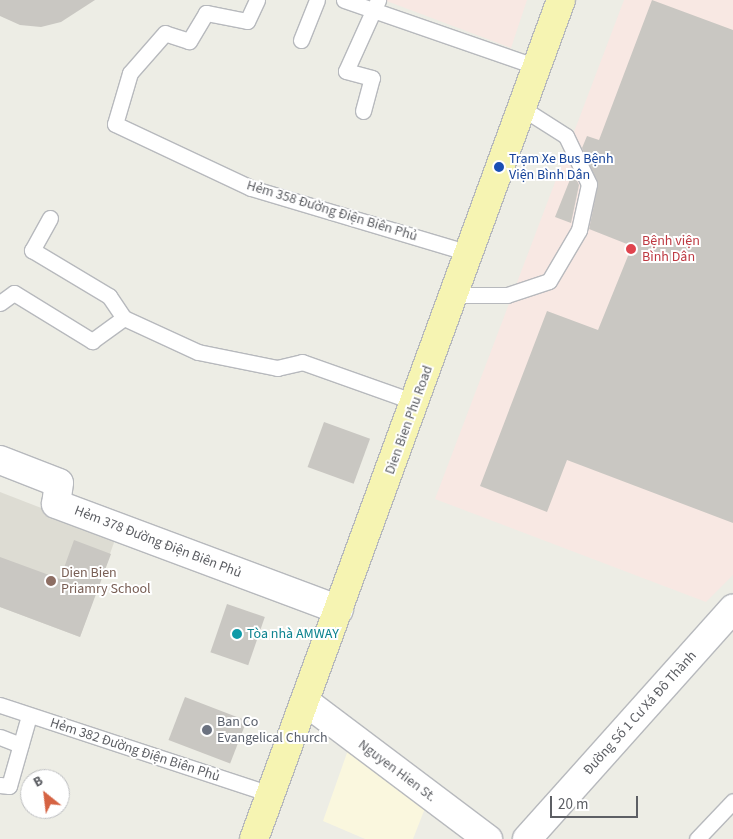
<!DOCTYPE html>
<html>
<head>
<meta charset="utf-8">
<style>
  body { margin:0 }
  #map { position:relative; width:733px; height:839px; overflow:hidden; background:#edede5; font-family:"Source Sans 3",sans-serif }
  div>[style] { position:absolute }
  .commercial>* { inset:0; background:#faf7de }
  .education>* { inset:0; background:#dddcd3 }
  .medical>* { inset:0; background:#f8e8e3 }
  .building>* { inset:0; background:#c9c7c2; transform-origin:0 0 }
  .roads { filter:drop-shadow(1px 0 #b7b9bd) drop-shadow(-1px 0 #b7b9bd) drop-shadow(0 1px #b7b9bd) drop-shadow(0 -1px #b7b9bd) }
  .lane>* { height:15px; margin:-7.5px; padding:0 7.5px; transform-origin:7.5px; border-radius:7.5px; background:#fff }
  .street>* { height:28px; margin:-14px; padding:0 14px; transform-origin:14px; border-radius:14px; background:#fff }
  .primary>* { height:28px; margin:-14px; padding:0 14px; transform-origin:14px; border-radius:14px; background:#f6f4b2 }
  .dots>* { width:14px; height:14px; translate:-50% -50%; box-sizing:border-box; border:2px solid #fff; border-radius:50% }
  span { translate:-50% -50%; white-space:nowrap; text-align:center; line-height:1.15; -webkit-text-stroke:4px #fff; paint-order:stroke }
  .transit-label { font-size:14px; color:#164399 }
  .left { translate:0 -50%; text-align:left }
  .street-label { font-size:14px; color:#5d5f64 }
  .health-label { font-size:14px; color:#be3a42 }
  .education-label { font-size:14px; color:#785e54 }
  .culture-label { font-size:14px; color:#0d838f }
  .worship-label { font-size:14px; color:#5b616d }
  .north { position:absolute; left:20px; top:769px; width:50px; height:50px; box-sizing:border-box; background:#fff; border:1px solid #bebfc1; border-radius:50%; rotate:331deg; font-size:14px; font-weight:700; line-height:20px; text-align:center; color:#5d5f64 }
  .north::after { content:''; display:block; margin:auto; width:18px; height:22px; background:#d56343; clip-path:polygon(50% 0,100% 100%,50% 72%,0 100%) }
  .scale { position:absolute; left:550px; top:796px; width:88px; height:22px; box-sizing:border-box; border:2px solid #5d5f64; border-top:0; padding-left:6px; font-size:15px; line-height:18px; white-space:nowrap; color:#5d5f64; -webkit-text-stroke:4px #fff; paint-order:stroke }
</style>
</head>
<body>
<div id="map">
  <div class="commercial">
    <div style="clip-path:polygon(348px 750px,429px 798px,413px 839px,365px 839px,323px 821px)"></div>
  </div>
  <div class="education">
    <div style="clip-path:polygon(0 492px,116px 537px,80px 637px,0 607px)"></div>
  </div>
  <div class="medical">
    <div style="clip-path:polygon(384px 0,527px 0,511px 48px)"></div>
    <div style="clip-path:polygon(624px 0,733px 0,733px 575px,706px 602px,435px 499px)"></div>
  </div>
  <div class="building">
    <div style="clip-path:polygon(0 0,95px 0,61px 22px,41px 27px,20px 25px,0 16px)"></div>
    <div style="clip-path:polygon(652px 0,733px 30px,733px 523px,567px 460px,547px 512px,480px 486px,547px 311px,598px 330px,632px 246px,589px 229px,598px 185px,582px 148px,587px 136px,599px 140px)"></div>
    <div style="clip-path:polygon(573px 172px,579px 185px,571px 223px,555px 217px)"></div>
    <div style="left:324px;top:422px;width:49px;height:48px;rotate:20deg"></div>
    <div style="clip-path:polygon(74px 540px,111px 554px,80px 637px,0 607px,0 557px,60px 579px)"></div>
    <div style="left:227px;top:604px;width:40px;height:51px;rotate:19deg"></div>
    <div style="left:185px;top:697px;width:66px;height:46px;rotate:21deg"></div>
  </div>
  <div class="roads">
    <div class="lane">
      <div style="left:257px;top:0;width:23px;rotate:115deg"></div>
      <div style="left:247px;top:21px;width:42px;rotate:-169deg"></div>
      <div style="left:206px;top:13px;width:33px;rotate:121deg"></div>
      <div style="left:189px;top:41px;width:25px;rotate:-162deg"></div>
      <div style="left:165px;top:33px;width:53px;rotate:131.2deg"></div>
      <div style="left:130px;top:73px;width:53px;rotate:106.4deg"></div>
      <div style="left:115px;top:124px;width:150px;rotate:25.2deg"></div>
      <div style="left:251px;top:188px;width:227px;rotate:16.6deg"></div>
      <div style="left:344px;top:0;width:204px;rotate:19.1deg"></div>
      <div style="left:301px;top:40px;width:43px;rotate:-68.2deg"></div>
      <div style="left:363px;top:111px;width:34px;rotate:-75deg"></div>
      <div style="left:372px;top:78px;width:27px;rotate:-165deg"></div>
      <div style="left:346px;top:71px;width:78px;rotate:-65.7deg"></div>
      <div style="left:50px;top:218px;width:37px;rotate:119deg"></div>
      <div style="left:32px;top:250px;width:90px;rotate:30.9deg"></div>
      <div style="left:109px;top:296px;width:27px;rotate:56deg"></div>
      <div style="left:124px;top:318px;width:81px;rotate:24.7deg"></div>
      <div style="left:198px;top:352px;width:81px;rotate:11.4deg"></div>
      <div style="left:277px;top:368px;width:26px;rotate:-13deg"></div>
      <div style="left:302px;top:362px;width:120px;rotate:19.5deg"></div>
      <div style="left:454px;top:295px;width:53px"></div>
      <div style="left:507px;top:295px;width:44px;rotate:-18.4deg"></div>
      <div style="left:549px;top:281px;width:59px;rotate:-59.5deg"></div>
      <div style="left:579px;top:230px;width:47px;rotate:-77.7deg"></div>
      <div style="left:589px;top:184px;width:53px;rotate:-115.6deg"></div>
      <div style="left:566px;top:136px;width:52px;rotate:-147.5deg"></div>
      <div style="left:0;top:303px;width:17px;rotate:-36deg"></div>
      <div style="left:14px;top:293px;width:92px;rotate:31.6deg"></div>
      <div style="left:92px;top:341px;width:39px;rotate:-36deg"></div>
      <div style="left:0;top:705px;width:285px;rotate:18.2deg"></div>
      <div style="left:0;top:737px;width:22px;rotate:21deg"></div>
      <div style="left:0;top:785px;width:9px;rotate:6deg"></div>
      <div style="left:9px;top:786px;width:73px;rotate:-74.1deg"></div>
      <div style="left:697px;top:839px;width:52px;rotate:-46.5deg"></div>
    </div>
    <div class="street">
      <div style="left:0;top:460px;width:63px;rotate:21.3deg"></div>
      <div style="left:59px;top:483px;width:21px;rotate:98deg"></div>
      <div style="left:56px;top:504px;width:302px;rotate:20.5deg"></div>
      <div style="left:306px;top:702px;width:228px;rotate:37deg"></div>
      <div style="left:527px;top:839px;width:309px;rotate:-48.2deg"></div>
    </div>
    <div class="primary">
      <div style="left:254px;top:839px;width:893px;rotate:-69.9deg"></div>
    </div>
  </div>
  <div class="dots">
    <div style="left:499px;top:167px;background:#1a4fb4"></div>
    <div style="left:631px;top:249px;background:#e0444e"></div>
    <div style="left:51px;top:581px;background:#8d6e63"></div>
    <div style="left:237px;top:634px;background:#0f9aa8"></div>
    <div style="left:207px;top:730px;background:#6b7280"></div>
  </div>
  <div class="transit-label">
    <span class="left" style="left:509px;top:167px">Trạm Xe Bus Bệnh<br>Viện Bình Dân</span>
  </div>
  <div class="street-label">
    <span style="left:332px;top:211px;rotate:17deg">Hẻm 358 Đường Điện Biên Phủ</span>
    <span style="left:409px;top:420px;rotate:-70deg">Dien Bien Phu Road</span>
    <span style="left:158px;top:542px;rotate:21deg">Hẻm 378 Đường Điện Biên Phủ</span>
    <span style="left:640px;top:713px;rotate:-48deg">Ðường Số 1 Cư Xá Đô Thành</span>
    <span style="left:135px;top:750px;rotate:18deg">Hẻm 382 Đường Điện Biên Phủ</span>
    <span style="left:397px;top:771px;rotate:37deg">Nguyen Hien St.</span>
  </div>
  <div class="health-label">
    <span class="left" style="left:642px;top:249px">Bệnh viện<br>Bình Dân</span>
  </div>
  <div class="education-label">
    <span class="left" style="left:61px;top:581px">Dien Bien<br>Priamry School</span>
  </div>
  <div class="culture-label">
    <span class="left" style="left:247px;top:634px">Tòa nhà AMWAY</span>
  </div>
  <div class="worship-label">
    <span class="left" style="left:217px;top:730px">Ban Co<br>Evangelical Church</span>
  </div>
  <div class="north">B</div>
  <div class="scale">20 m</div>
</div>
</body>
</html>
